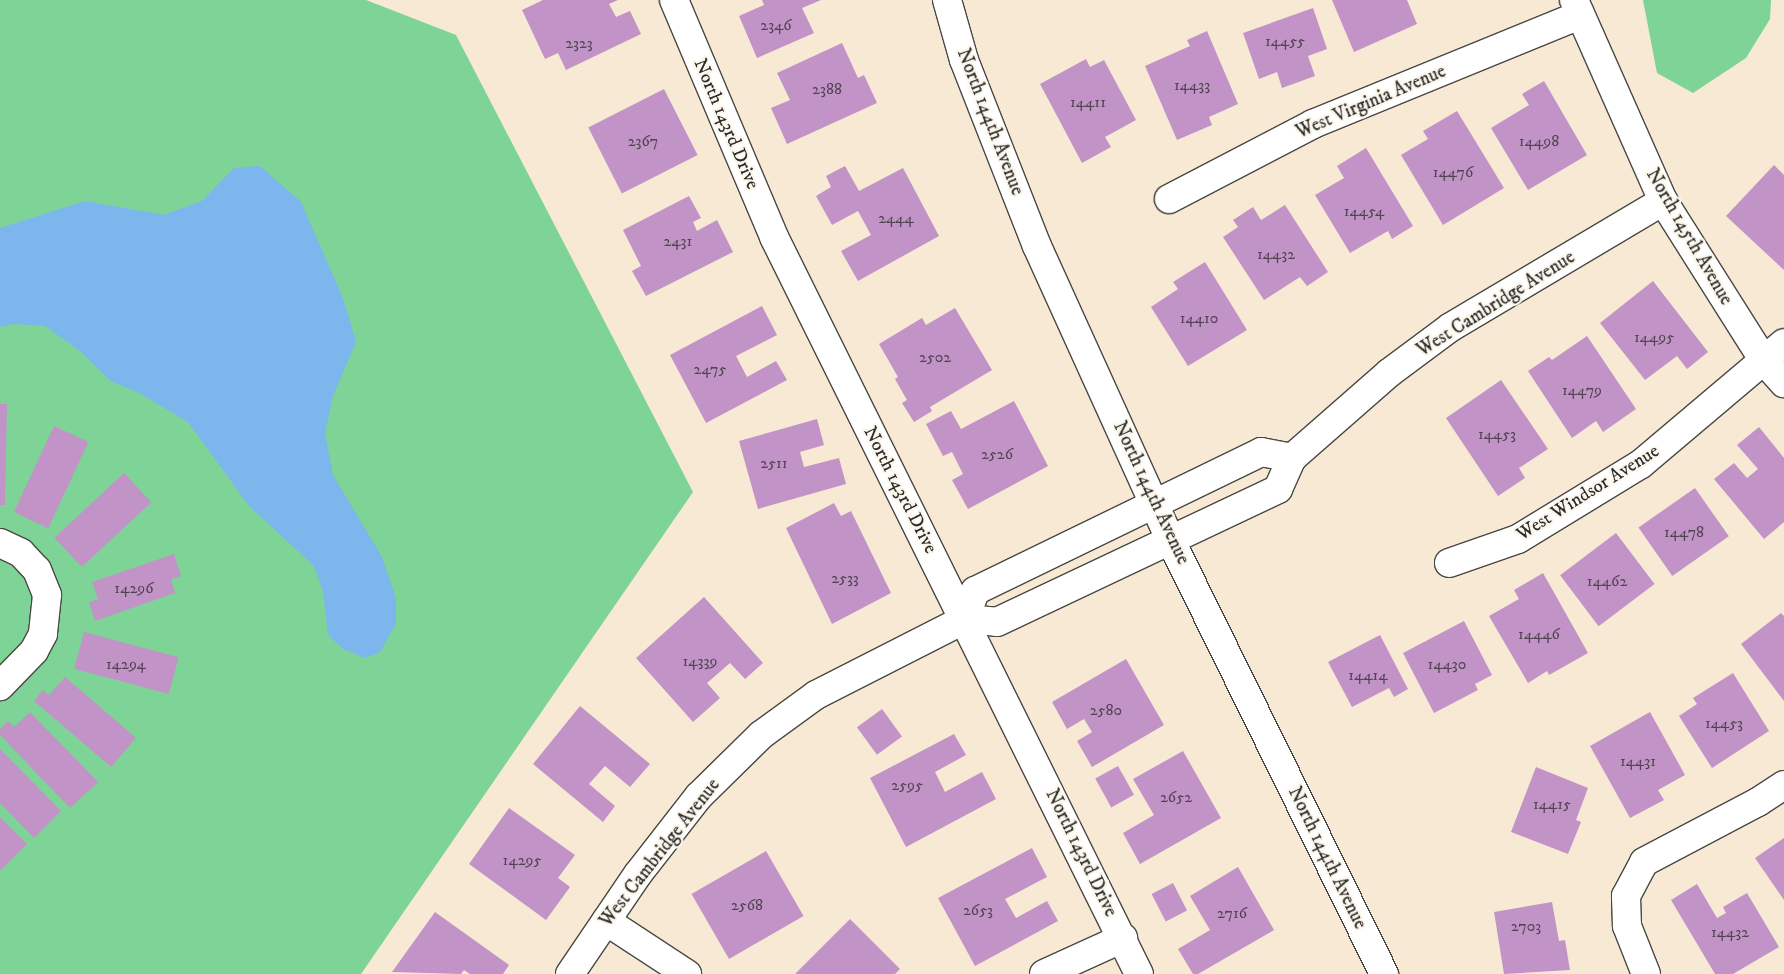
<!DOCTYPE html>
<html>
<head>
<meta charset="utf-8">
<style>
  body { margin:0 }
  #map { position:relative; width:1784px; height:974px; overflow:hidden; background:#f7e9d4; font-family:"IM FELL DW Pica",serif }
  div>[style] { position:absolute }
  .green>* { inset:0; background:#7ed396 }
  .water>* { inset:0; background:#7db6ed }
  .building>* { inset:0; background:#c293c7; transform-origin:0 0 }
  .roads { filter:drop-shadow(1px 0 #4a4844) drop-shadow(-1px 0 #4a4844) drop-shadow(0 1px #4a4844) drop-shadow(0 -1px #4a4844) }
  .street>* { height:28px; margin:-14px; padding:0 14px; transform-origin:14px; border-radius:14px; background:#fff }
  .secondary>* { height:28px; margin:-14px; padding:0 14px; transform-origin:14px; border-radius:14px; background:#fff }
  span { translate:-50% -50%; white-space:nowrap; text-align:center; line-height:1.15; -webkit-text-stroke:4.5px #fbf7ec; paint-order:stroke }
  .number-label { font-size:16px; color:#514552 }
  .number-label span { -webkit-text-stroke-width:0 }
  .street-label { font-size:19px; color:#2b2b2b }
</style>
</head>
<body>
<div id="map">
  <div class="green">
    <div style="clip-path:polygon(0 0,366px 0,456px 35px,693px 492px,361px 974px,0 974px)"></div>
    <div style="clip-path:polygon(1643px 0,1771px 0,1770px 19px,1746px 58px,1693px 93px,1657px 73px)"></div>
  </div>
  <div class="water">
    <div style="clip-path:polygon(260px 166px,301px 202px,343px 298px,356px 342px,333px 396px,325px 433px,333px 475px,382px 557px,396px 598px,396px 624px,380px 652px,365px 658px,343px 649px,328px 635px,323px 592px,314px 566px,249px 506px,188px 422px,139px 393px,111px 381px,80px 351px,45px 326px,14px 324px,0 327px,0 228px,85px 201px,164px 215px,202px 201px,234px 168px)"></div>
  </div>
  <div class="building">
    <div style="clip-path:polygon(543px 0,618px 0,609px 4px,616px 17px,630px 11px,641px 34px,566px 70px,558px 53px,545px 59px,522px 10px)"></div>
    <div style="clip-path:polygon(762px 0,821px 0,802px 8px,814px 33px,757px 58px,739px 16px,764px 5px)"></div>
    <div style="clip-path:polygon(1332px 0,1407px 0,1417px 24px,1354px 52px)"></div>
    <div style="clip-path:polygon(1313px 8px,1327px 49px,1308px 56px,1315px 76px,1282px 88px,1277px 72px,1259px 79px,1243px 33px)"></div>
    <div style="clip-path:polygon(1207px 31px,1238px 104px,1209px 117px,1212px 125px,1177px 140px,1145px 66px,1190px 46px,1187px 40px)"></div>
    <div style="clip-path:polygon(842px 43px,858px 78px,864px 75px,877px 103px,787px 144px,771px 108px,790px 100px,777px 73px)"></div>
    <div style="clip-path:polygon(1086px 59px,1090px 67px,1104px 60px,1136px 120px,1105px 137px,1111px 147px,1082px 163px,1040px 84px)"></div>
    <div style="clip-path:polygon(1544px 81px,1587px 155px,1528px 190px,1491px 128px,1529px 105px,1522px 94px)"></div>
    <div style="left:664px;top:89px;width:74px;height:85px;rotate:63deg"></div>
    <div style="clip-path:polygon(1457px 111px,1504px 188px,1443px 225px,1401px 155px,1428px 139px,1423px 131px)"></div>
    <div style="clip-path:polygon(1366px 148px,1413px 226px,1392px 239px,1388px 231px,1350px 253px,1315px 195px,1344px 178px,1337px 166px)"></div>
    <div style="clip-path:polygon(1774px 165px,1784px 175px,1784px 270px,1726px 216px)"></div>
    <div style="clip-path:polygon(845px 166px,859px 191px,903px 168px,939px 236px,858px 281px,841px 251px,871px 235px,858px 211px,832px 225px,816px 196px,831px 187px,826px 176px)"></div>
    <div style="clip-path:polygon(689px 196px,701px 218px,693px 222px,697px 231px,717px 220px,733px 252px,646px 296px,632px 271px,641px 266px,623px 230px)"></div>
    <div style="clip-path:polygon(1285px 205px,1328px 272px,1307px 286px,1300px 277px,1264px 300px,1223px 237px,1238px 227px,1233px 220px,1253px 207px,1261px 220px)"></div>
    <div style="clip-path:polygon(1205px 262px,1247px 330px,1188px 366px,1151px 307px,1178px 289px,1173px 282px)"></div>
    <div style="clip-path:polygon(1653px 281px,1708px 352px,1687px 369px,1677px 356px,1645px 380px,1600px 323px)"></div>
    <div style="clip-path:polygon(762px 306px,777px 335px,736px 356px,747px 377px,776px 361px,787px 380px,706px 423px,670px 355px)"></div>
    <div style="clip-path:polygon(955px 308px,992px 370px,930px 407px,932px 411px,914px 422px,902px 403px,907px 400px,895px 379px,898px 377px,879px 344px,922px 318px,926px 325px)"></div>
    <div style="clip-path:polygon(1587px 336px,1636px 409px,1603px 432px,1596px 421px,1572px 438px,1528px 371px,1549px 357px,1552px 360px)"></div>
    <div style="clip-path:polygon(1501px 380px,1548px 449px,1519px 468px,1525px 478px,1498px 496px,1446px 418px)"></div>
    <div style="clip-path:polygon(1014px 401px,1048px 466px,968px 509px,952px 480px,963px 474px,952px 452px,943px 456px,926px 424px,951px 411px,961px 429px)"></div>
    <div style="clip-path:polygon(0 404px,7px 404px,5px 505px,0 505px)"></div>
    <div style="clip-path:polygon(817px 419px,824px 445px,800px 452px,804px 467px,839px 458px,846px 484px,758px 509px,739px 441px)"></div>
    <div style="left:54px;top:426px;width:38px;height:95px;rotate:25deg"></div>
    <div style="clip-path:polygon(1759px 427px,1784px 458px,1784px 522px,1764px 539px,1714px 479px,1734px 463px,1747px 478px,1758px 469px,1737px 445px)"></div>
    <div style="left:124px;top:473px;width:40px;height:95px;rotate:47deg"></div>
    <div style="left:1695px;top:488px;width:59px;height:69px;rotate:55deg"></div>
    <div style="clip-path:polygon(834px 503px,841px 516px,851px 511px,891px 593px,832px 624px,786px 528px)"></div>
    <div style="left:1616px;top:533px;width:64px;height:70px;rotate:53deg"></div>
    <div style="clip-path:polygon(174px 554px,181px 576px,171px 579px,175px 593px,95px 621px,89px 602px,98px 599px,92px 582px)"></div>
    <div style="clip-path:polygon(1543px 573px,1588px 653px,1549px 675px,1547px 671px,1528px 683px,1489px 616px,1519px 599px,1514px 590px)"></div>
    <div style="clip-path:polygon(704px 597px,763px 663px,745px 679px,730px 663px,707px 683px,720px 698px,693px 722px,636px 658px)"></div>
    <div style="clip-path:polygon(1781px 613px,1784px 616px,1784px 701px,1741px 644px)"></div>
    <div style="clip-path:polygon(1464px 621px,1492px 675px,1475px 684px,1478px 690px,1434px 713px,1403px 653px)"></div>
    <div style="left:84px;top:632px;width:98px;height:38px;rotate:15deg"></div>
    <div style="clip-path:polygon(1380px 635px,1408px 689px,1394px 697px,1389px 688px,1352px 707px,1328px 662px)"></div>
    <div style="clip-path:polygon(1126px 659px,1164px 725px,1092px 767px,1077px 741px,1092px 732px,1084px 719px,1067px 729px,1052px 702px)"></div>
    <div style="clip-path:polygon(1733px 673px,1769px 731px,1712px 768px,1679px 716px,1697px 704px,1693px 698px)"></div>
    <div style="clip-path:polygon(65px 677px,136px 738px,111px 767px,34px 701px,43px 690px,49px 695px)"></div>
    <div style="clip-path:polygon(580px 706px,650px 764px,630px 787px,605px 766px,589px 784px,615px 806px,603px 822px,533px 764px)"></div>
    <div style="left:882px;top:709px;width:34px;height:31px;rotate:54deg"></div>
    <div style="clip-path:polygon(30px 712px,98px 782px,70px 808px,0 735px,0 729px,8px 721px,14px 727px)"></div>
    <div style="clip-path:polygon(1650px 712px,1685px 775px,1658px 790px,1664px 800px,1630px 818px,1590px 746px)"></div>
    <div style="clip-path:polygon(954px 734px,966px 755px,935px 772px,945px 792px,982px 772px,996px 799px,906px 847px,870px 778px)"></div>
    <div style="clip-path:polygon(0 749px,61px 811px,34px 838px,0 803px)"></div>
    <div style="clip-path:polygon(1183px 751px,1221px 818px,1140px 864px,1123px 833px,1154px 815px,1133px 779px)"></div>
    <div style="left:1118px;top:766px;width:33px;height:26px;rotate:61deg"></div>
    <div style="clip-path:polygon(1536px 767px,1588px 788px,1576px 820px,1581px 822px,1568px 854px,1511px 832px)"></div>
    <div style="clip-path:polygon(509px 808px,575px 855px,558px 878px,570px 887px,546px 920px,469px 864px)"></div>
    <div style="clip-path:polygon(0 817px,27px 844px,1px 870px,0 869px)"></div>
    <div style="clip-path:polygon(1784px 838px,1784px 900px,1755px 858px)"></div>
    <div style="clip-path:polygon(1032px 848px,1047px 877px,1005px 899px,1016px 918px,1047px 901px,1058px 921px,975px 966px,938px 898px)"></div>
    <div style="left:766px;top:851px;width:75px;height:86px;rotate:60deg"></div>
    <div style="clip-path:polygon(1238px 867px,1274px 930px,1198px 974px,1193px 974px,1178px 949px,1210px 930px,1190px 896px)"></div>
    <div style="left:1173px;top:883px;width:31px;height:24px;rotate:63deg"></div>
    <div style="clip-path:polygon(1697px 884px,1717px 918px,1726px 913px,1723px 907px,1747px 893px,1779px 947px,1733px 974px,1715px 974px,1671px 900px)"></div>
    <div style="clip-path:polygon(1552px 902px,1559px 941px,1565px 940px,1570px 970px,1504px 974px,1494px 912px)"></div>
    <div style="clip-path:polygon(435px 912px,509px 965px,503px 974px,470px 974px,464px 970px,461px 974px,392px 972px)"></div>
    <div style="clip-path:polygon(850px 919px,900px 969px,895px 974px,795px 974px)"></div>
  </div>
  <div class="roads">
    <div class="street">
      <div style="left:674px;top:0;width:257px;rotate:67.1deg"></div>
      <div style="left:774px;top:237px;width:822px;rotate:63.65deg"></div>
      <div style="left:1574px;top:0;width:220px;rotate:66.1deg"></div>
      <div style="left:1663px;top:201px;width:189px;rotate:57.7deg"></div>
      <div style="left:1764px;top:361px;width:30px;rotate:48deg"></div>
      <div style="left:1169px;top:199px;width:162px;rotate:-27.5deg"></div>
      <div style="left:1313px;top:124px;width:286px;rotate:-22.2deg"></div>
      <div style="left:0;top:543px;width:23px;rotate:25deg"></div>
      <div style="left:21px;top:553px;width:23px;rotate:47deg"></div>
      <div style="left:37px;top:570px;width:27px;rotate:68deg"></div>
      <div style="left:47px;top:595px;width:39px;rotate:96deg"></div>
      <div style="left:43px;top:634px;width:19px;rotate:118deg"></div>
      <div style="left:34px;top:651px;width:49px;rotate:134.2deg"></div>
      <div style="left:1449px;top:563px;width:73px;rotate:-19.2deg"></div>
      <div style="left:1518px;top:539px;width:144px;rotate:-31.4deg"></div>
      <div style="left:1641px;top:464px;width:187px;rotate:-40.2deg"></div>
      <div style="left:965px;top:619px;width:30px;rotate:-70deg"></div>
      <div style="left:975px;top:591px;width:318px;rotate:-25.9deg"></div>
      <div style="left:1261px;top:452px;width:32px;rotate:11deg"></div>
      <div style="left:606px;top:921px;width:97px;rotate:33.2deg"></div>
      <div style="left:570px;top:974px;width:121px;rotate:-55.8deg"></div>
      <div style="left:638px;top:874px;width:99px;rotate:-52deg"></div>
      <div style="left:699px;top:796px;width:87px;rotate:-44.5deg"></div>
      <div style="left:761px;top:735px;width:68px;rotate:-36deg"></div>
      <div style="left:816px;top:695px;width:167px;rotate:-27deg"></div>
      <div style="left:965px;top:619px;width:32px;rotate:5deg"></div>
      <div style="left:997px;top:622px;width:311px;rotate:-25.3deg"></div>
      <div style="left:1278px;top:489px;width:34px;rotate:-66deg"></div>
      <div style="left:1292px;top:458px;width:129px;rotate:-41.2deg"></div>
      <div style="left:1389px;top:373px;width:77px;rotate:-36.6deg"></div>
      <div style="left:1451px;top:327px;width:247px;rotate:-30.7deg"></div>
      <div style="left:1044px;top:974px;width:87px;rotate:-24.5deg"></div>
      <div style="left:1646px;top:974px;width:52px;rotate:-111.6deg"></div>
      <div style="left:1627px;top:926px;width:30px;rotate:-92deg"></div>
      <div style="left:1626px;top:896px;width:38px;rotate:-62deg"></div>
      <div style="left:1644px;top:862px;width:129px;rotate:-27.8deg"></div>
      <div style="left:1758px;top:802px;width:31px;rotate:-33deg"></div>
    </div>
    <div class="secondary">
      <div style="left:947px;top:0;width:62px;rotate:74.2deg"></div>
      <div style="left:964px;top:60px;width:200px;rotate:68.6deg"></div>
      <div style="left:1037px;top:246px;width:322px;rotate:65.6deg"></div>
      <div style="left:1170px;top:539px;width:485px;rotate:63.8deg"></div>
    </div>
  </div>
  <div class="number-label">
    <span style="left:776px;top:25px">2346</span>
    <span style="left:1285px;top:41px">14455</span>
    <span style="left:579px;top:43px">2323</span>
    <span style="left:1192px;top:85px">14433</span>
    <span style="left:827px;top:89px">2388</span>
    <span style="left:1088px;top:102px">14411</span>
    <span style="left:643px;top:141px">2367</span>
    <span style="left:1539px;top:141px">14498</span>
    <span style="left:1453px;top:172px">14476</span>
    <span style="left:1364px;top:211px">14454</span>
    <span style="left:896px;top:218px">2444</span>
    <span style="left:678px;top:241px">2431</span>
    <span style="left:1276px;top:254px">14432</span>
    <span style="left:1199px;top:318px">14410</span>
    <span style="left:1654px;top:337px">14495</span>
    <span style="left:935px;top:357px">2502</span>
    <span style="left:710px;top:369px">2475</span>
    <span style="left:1582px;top:390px">14479</span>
    <span style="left:1497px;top:434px">14453</span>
    <span style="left:997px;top:454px">2526</span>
    <span style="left:774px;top:463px">2511</span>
    <span style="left:1684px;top:532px">14478</span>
    <span style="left:845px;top:578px">2533</span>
    <span style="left:1607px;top:581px">14462</span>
    <span style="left:134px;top:588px">14296</span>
    <span style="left:1539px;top:634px">14446</span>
    <span style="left:700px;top:661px">14339</span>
    <span style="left:126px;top:664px">14294</span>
    <span style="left:1447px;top:664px">14430</span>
    <span style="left:1368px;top:675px">14414</span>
    <span style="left:1106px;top:710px">2580</span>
    <span style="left:1724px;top:723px">14453</span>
    <span style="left:1638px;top:761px">14431</span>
    <span style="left:907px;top:785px">2595</span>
    <span style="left:1176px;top:797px">2652</span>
    <span style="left:1552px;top:804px">14415</span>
    <span style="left:522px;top:860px">14295</span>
    <span style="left:747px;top:905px">2568</span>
    <span style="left:978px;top:910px">2653</span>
    <span style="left:1232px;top:913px">2716</span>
    <span style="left:1526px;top:926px">2703</span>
    <span style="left:1730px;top:932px">14432</span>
  </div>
  <div class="street-label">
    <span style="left:1371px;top:102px;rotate:-23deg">West Virginia Avenue</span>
    <span style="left:990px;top:122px;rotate:69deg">North 144th Avenue</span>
    <span style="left:726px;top:124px;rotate:67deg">North 143rd Drive</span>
    <span style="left:1689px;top:237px;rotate:60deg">North 145th Avenue</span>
    <span style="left:1496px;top:304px;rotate:-32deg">West Cambridge Avenue</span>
    <span style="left:900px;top:490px;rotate:63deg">North 143rd Drive</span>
    <span style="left:1151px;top:493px;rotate:65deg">North 144th Avenue</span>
    <span style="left:1588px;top:493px;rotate:-32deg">West Windsor Avenue</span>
    <span style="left:660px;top:853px;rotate:-52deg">West Cambridge Avenue</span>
    <span style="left:1081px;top:853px;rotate:64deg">North 143rd Drive</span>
    <span style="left:1327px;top:858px;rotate:64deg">North 144th Avenue</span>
  </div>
</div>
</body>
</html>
